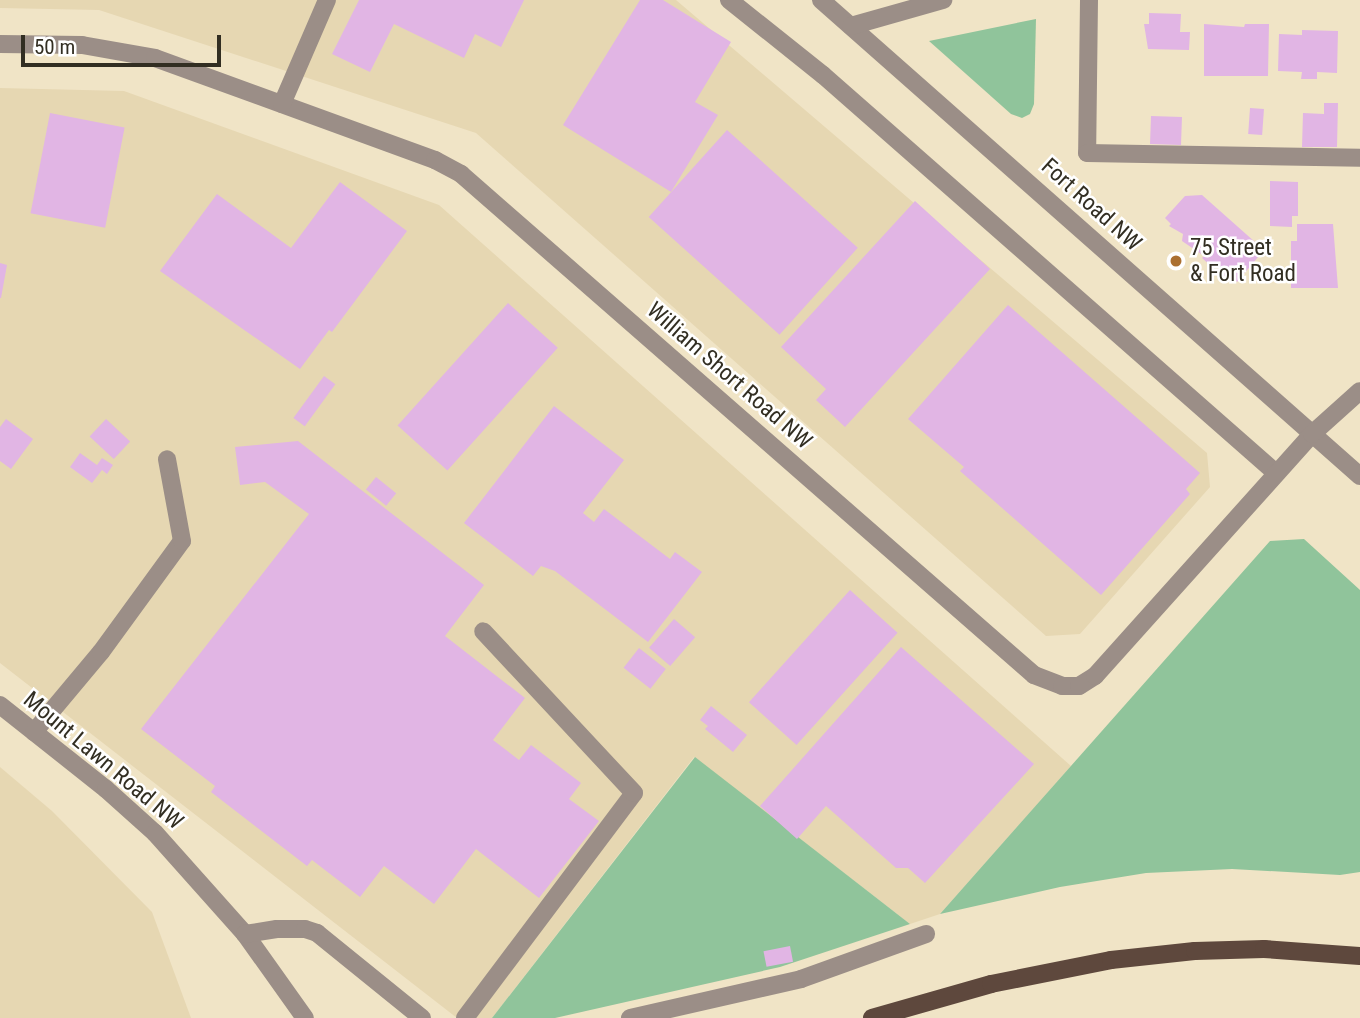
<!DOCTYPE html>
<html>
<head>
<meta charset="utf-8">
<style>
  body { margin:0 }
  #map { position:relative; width:1360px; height:1018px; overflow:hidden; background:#f0e4c6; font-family:"Roboto Condensed",sans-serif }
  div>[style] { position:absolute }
  .built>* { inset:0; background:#e6d7b2 }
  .green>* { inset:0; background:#90c49b }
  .building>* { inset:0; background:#e1b5e4; transform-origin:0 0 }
  .minor>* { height:18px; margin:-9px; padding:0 9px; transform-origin:9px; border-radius:9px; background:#9b8e87 }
  .major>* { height:18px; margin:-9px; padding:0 9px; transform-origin:9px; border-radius:9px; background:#5e483d }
  .dots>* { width:19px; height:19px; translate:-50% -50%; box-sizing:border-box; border:4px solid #fff; border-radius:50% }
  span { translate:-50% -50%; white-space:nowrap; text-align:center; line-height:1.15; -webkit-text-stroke:5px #fff; paint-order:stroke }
  .street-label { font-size:23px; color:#322e22 }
  .poi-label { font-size:23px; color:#322e22 }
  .left { translate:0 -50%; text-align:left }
  .scale { position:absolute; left:21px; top:35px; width:200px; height:32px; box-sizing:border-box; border:4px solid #322e22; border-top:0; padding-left:9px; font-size:21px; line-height:24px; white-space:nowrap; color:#322e22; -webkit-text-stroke:5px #fff; paint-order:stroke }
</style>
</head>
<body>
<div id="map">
  <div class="built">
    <div style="clip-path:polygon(0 0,676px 0,1207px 453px,1210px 487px,1080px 634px,1046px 636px,476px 133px,99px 10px,0 8px)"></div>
    <div style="clip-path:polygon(0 88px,124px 91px,439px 205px,1071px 766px,940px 914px,910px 924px,694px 757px,492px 1018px,457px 1018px,0 663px)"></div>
    <div style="clip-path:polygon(0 767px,52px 811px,152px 912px,191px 1018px,0 1018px)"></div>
  </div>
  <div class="green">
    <div style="clip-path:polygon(1036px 19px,1034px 104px,1030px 114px,1022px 118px,1011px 114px,929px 41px)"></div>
    <div style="clip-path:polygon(1304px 539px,1360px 590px,1360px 872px,1340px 875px,1232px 869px,1146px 873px,1060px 887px,940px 914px,1270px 541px)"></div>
    <div style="clip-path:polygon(695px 757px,910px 924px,780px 967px,555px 1018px,492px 1018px)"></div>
  </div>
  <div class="building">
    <div style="clip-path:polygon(359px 0,524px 0,501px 47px,475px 34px,464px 58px,394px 24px,370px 72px,332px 54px)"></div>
    <div style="clip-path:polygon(640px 0,663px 0,731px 42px,695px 102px,718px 115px,671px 192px,563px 125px)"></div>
    <div style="clip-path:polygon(1149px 13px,1181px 14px,1180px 32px,1190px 32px,1189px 50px,1148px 49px,1144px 24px,1149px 24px)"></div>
    <div style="clip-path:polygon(1204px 24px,1244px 27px,1245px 24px,1269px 24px,1268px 76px,1204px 76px)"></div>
    <div style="clip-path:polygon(1302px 30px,1338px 31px,1337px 73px,1317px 72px,1317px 79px,1301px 79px,1302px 72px,1278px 71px,1279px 34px,1302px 35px)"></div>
    <div style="clip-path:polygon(1324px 103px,1338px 103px,1337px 147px,1302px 147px,1303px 113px,1324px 114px)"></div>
    <div style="left:1250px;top:108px;width:14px;height:26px;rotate:4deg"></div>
    <div style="left:50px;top:113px;width:76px;height:102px;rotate:11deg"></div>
    <div style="left:1151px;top:116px;width:31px;height:28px;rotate:2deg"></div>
    <div style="left:727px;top:130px;width:176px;height:117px;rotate:42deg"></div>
    <div style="clip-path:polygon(1270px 181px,1298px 182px,1298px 216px,1292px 216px,1292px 227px,1270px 226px)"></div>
    <div style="clip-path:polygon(340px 182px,407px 231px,332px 332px,329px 330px,300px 369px,160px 271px,217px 194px,291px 248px)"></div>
    <div style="clip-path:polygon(1202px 195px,1264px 250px,1237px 282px,1229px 275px,1227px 278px,1218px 271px,1219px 267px,1211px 266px,1202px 258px,1204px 256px,1182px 241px,1183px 234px,1169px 226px,1171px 224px,1165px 218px,1185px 196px)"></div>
    <div style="clip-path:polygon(915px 201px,990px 269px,845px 427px,816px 400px,826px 389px,781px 347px)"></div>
    <div style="clip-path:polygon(1297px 224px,1333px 224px,1338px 288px,1291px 288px,1291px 241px,1297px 241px)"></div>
    <div style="clip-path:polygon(0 263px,7px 265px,1px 298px,0 298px)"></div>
    <div style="left:508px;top:303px;width:67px;height:165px;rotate:42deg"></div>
    <div style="clip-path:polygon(1008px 305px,1200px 473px,1186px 489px,1190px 494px,1101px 595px,960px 471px,964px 467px,908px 419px)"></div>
    <div style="left:324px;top:376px;width:14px;height:52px;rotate:36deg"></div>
    <div style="clip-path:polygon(554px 406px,624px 460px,583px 513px,594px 522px,604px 509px,670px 559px,675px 552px,702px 572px,648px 642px,555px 571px,541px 566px,533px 576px,464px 523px)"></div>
    <div style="clip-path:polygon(6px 419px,33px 439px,11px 469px,0 461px,0 427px)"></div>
    <div style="left:106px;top:419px;width:33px;height:24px;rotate:43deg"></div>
    <div style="clip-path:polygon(298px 441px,484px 585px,445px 636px,525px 698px,493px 740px,519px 760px,531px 745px,581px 783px,569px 799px,599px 821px,539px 898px,476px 849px,434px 904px,384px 866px,360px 897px,312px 860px,307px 866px,211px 792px,215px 786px,141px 729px,309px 514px,265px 482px,240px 485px,235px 447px)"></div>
    <div style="clip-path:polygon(80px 453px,97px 465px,102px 458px,113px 465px,107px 474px,102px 470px,92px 483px,70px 467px)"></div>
    <div style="left:376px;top:477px;width:26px;height:16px;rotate:39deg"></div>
    <div style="left:850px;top:590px;width:64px;height:151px;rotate:42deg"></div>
    <div style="left:674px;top:619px;width:28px;height:38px;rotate:41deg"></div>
    <div style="clip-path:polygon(901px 647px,1034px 764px,925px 883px,908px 868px,896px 868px,826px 806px,797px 839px,760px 806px)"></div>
    <div style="left:639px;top:648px;width:34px;height:25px;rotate:38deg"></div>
    <div style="clip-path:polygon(711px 706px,747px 735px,733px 752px,705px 729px,708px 726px,700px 720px)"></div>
    <div style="left:790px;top:946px;width:16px;height:27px;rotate:79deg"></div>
  </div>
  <div class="minor">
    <div style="left:729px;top:0;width:120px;rotate:38.6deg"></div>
    <div style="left:823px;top:75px;width:603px;rotate:41.3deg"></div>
    <div style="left:821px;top:0;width:719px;rotate:41.45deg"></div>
    <div style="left:1089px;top:0;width:153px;rotate:90.7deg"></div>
    <div style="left:1087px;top:153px;width:273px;rotate:1deg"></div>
    <div style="left:851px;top:26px;width:96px;rotate:-15.8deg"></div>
    <div style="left:0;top:44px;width:82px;rotate:0.7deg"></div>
    <div style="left:82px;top:45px;width:74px;rotate:10.1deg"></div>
    <div style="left:155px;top:58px;width:298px;rotate:20deg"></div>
    <div style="left:435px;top:160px;width:30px;rotate:28deg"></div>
    <div style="left:461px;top:174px;width:761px;rotate:41.16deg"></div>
    <div style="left:1034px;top:675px;width:30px;rotate:21deg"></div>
    <div style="left:1062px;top:686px;width:17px"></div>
    <div style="left:1079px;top:686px;width:19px;rotate:-32deg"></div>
    <div style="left:1095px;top:676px;width:325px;rotate:-48.1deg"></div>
    <div style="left:1312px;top:434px;width:64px;rotate:-41.9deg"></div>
    <div style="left:282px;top:104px;width:113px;rotate:-66.6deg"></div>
    <div style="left:0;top:705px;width:135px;rotate:38.4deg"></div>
    <div style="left:106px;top:789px;width:66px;rotate:41.9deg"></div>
    <div style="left:155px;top:833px;width:135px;rotate:48.3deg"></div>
    <div style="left:245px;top:934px;width:103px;rotate:54.5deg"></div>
    <div style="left:34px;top:732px;width:104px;rotate:-50.1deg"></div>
    <div style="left:101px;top:652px;width:137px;rotate:-53.9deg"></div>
    <div style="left:182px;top:541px;width:83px;rotate:-100.4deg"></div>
    <div style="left:245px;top:934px;width:32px;rotate:-9deg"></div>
    <div style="left:277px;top:929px;width:28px"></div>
    <div style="left:305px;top:929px;width:13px;rotate:18deg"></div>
    <div style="left:317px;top:933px;width:135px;rotate:39deg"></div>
    <div style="left:465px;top:1018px;width:281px;rotate:-53.1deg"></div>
    <div style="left:634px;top:793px;width:221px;rotate:-133deg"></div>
    <div style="left:630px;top:1018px;width:175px;rotate:-12.8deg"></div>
    <div style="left:801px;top:979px;width:133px;rotate:-19.8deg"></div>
  </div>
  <div class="major">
    <div style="left:872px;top:1018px;width:124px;rotate:-15.9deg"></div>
    <div style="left:991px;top:984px;width:122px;rotate:-11.3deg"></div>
    <div style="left:1111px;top:960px;width:84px;rotate:-6.1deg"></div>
    <div style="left:1195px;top:951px;width:69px;rotate:-1.7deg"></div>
    <div style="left:1264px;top:949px;width:96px;rotate:4.2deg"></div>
  </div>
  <div class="dots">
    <div style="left:1176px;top:261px;background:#ab7031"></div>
  </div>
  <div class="street-label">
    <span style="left:1091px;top:205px;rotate:42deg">Fort Road NW</span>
    <span style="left:729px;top:376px;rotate:41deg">William Short Road NW</span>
    <span style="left:103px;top:761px;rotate:40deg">Mount Lawn Road NW</span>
  </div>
  <div class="poi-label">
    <span class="left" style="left:1190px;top:261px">75 Street<br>&amp; Fort Road</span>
  </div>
  <div class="scale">50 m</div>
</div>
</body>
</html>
